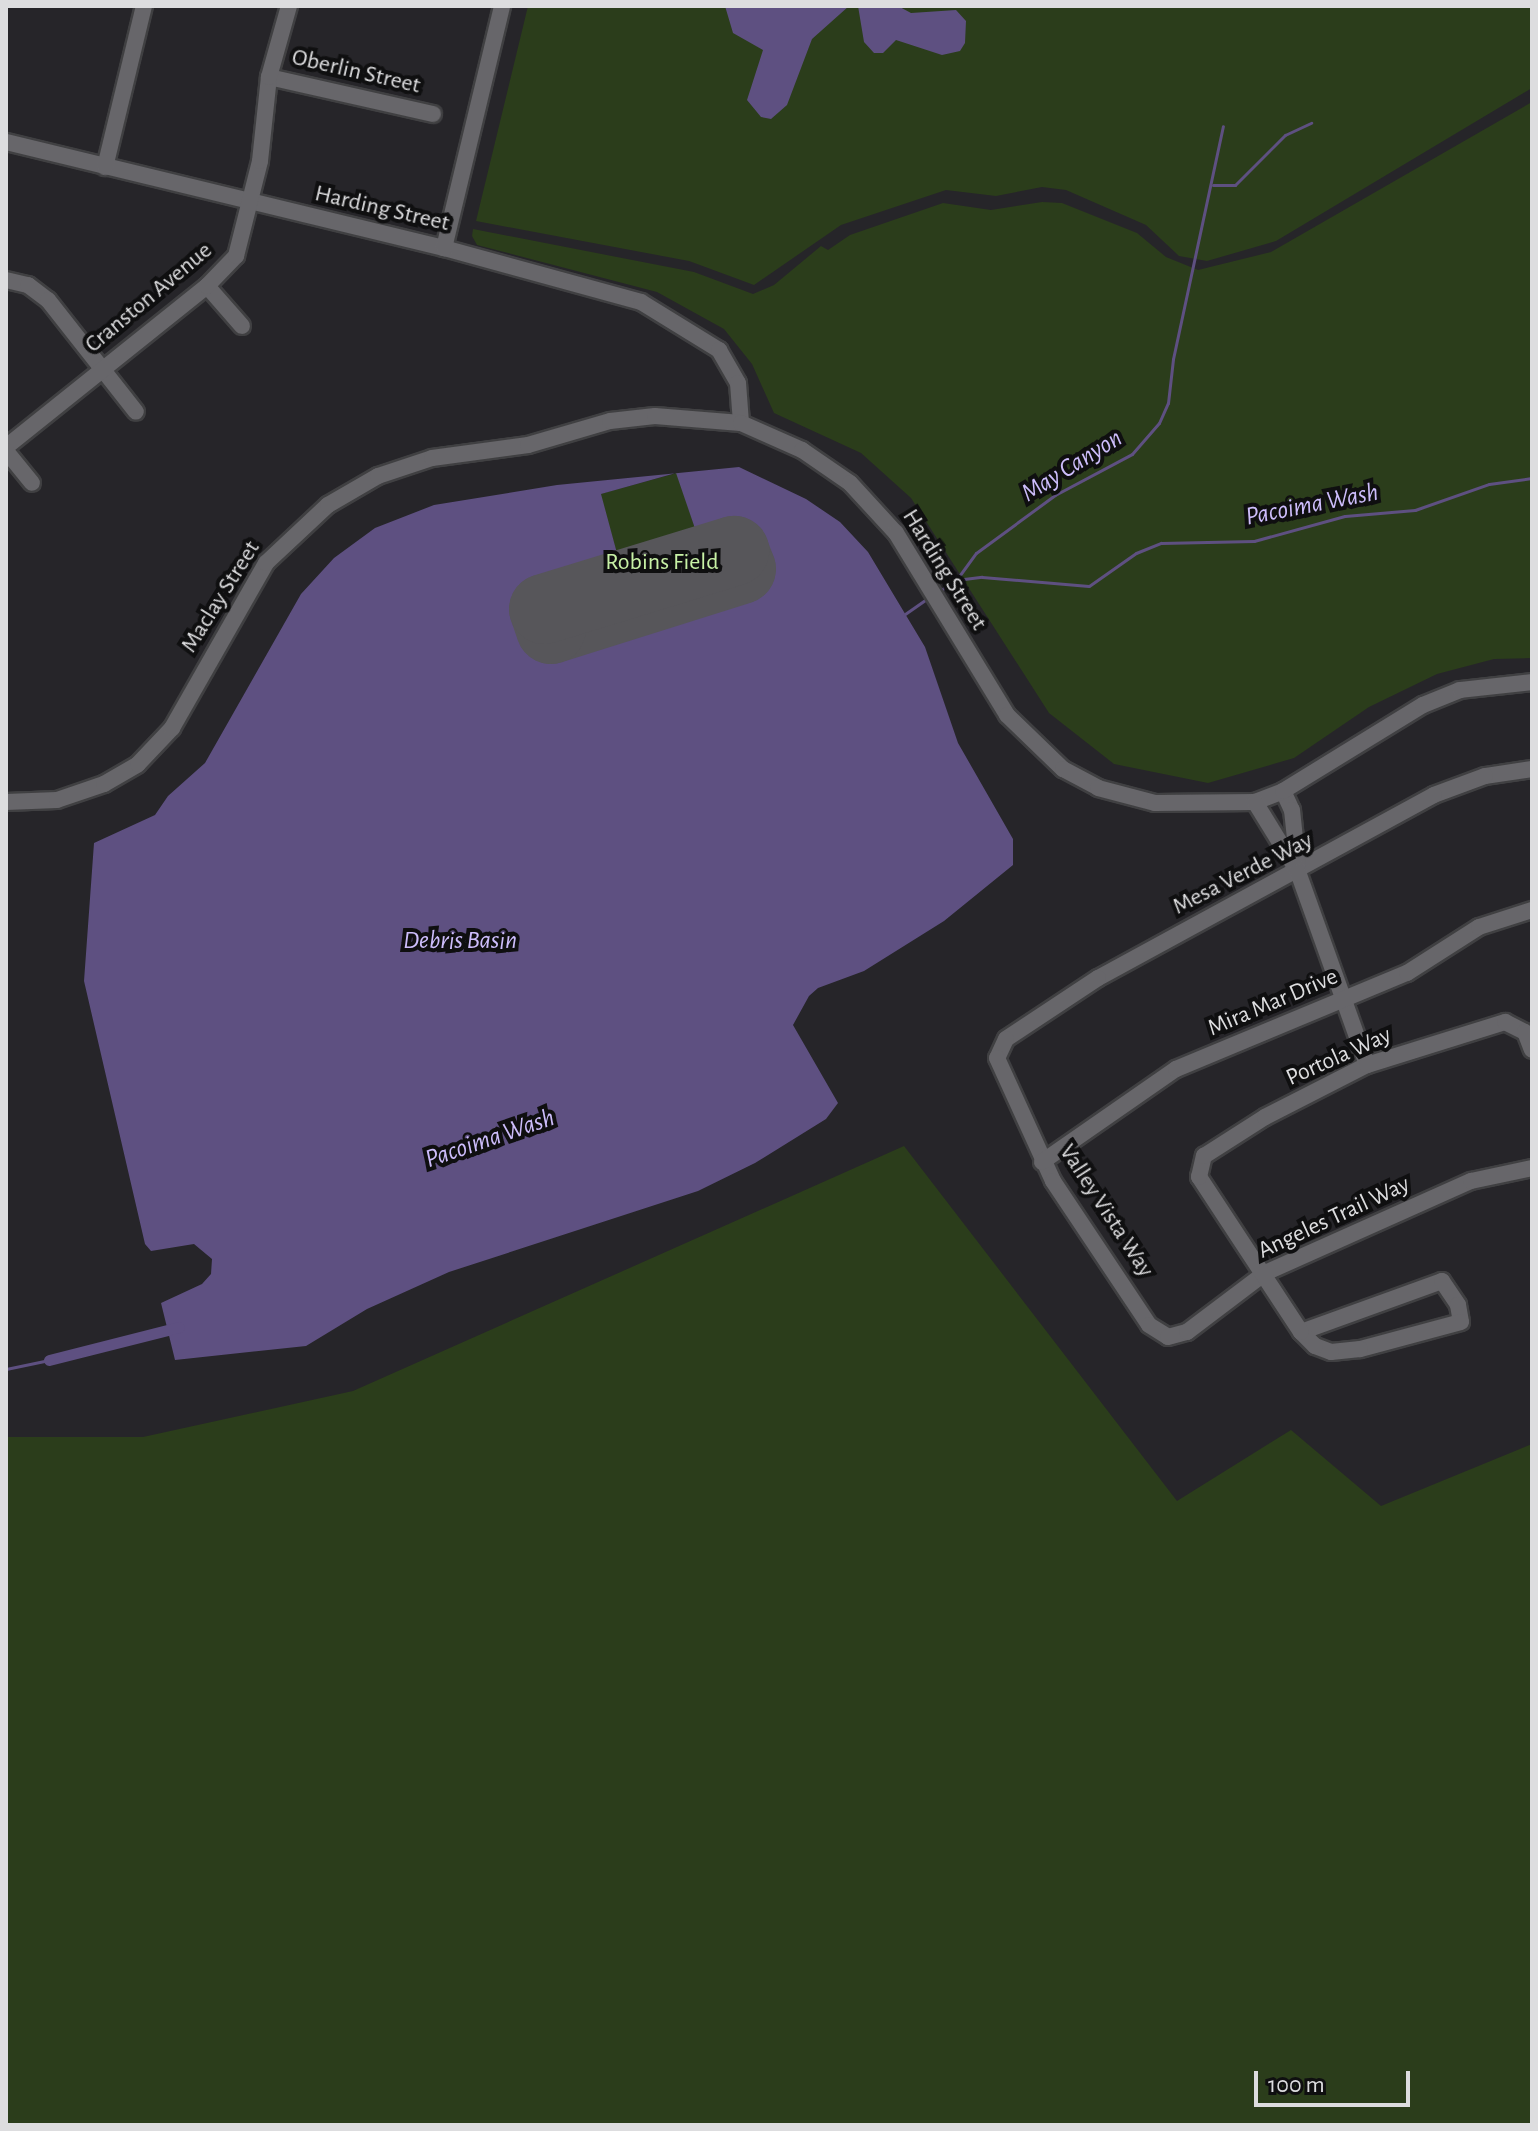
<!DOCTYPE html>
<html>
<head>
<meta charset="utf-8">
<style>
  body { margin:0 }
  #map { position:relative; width:1538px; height:2131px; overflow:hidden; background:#262529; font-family:"Alegreya Sans",sans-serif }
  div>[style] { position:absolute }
  .green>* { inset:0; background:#2b3d1b }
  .water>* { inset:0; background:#5e5081 }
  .stream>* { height:3px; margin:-1.5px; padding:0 1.5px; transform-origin:1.5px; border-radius:1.5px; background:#5e5081 }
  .canal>* { height:11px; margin:-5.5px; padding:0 5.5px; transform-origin:5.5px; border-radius:5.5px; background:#5e5081 }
  .runway>* { height:70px; margin:-35px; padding:0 35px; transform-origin:35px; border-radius:35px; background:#57565a }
  .roads { filter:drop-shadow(2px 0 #404042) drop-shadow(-2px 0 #404042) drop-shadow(0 2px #404042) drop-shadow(0 -2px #404042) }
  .minor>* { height:16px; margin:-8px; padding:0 8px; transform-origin:8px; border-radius:8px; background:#67666a }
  span { translate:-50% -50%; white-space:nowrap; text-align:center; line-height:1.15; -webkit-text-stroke:8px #0f0f10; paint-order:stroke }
  .street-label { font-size:24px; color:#dddddf }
  .park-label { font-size:24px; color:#c8f2a6 }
  .water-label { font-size:26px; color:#cdbdfb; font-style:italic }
  .frame { position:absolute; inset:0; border:8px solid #dddddf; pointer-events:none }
  .scale { position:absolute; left:1254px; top:2071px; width:156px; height:36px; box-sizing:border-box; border:4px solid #dddddf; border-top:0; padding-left:10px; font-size:24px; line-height:28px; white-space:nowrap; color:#dddddf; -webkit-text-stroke:6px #0f0f10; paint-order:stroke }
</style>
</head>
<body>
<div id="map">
  <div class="green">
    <div style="clip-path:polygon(528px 6px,1532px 6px,1532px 88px,1276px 241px,1207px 261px,1179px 256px,1146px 225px,1066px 190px,1042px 187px,996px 196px,946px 190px,841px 225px,754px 285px,689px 261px,476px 221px)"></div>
    <div style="clip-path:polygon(1532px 102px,1532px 658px,1494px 659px,1437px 674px,1369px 707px,1294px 758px,1208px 783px,1114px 764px,1049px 713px,911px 498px,861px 453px,774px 413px,752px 364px,724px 329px,657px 292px,477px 245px,472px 236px,473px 229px,694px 272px,753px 294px,774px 285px,821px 246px,828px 250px,850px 235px,943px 203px,991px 210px,1042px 202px,1062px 203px,1137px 233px,1166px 257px,1198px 270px,1271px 252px)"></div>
    <div style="clip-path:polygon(677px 473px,702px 549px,739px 539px,753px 580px,548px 642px,534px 593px,621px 568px,600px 494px)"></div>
    <div style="clip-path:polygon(904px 1146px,1177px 1501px,1291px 1430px,1381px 1506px,1532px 1444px,1532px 2125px,6px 2125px,6px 1437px,143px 1437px,353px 1391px)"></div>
  </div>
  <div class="water">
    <div style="clip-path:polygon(725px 6px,849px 6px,812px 39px,787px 105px,771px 119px,761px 117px,747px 100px,763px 50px,733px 33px)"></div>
    <div style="clip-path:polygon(858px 6px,898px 6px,911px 13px,956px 10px,966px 21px,965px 43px,960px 51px,942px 55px,896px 40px,883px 53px,874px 53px,864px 42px)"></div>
    <div style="clip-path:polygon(evenodd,739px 467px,806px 499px,840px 522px,868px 552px,925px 647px,958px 743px,1013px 839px,1013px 865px,944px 921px,864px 971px,818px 988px,809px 996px,793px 1025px,838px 1103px,826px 1119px,755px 1163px,698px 1191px,449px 1272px,367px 1309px,306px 1346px,175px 1360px,161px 1303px,202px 1284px,211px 1274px,212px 1259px,194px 1244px,151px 1251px,145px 1244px,84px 981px,94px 843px,155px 815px,168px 796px,205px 763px,301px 594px,334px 558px,375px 528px,434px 505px,557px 485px,739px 467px,676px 473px,702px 549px,739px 539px,753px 580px,548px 642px,534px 593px,621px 568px,601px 494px,676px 473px)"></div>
  </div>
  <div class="stream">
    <div style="left:1213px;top:185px;width:22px"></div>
    <div style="left:1235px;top:185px;width:71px;rotate:-45deg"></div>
    <div style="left:1285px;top:135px;width:29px;rotate:-25deg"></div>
    <div style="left:957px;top:579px;width:32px;rotate:-54deg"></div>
    <div style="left:976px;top:553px;width:98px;rotate:-36.3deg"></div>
    <div style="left:1055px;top:495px;width:87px;rotate:-28deg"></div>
    <div style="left:1132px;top:454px;width:41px;rotate:-48.9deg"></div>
    <div style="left:1159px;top:423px;width:22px;rotate:-66deg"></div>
    <div style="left:1168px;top:403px;width:44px;rotate:-83.5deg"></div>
    <div style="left:1173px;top:359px;width:238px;rotate:-77.9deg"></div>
    <div style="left:938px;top:592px;width:22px;rotate:-34deg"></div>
    <div style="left:956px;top:580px;width:26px;rotate:-7deg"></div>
    <div style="left:982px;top:577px;width:107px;rotate:4.8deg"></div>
    <div style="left:1089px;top:586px;width:57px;rotate:-35.1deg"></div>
    <div style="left:1136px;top:553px;width:27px;rotate:-22deg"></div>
    <div style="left:1161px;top:543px;width:93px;rotate:-1.2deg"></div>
    <div style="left:1254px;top:541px;width:94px;rotate:-15.4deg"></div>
    <div style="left:1345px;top:516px;width:70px;rotate:-4.9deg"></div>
    <div style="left:1415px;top:510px;width:78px;rotate:-19.4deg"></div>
    <div style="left:1489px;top:484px;width:43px;rotate:-7.9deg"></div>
    <div style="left:905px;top:614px;width:28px;rotate:-35deg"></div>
    <div style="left:6px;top:1369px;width:44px;rotate:-11.8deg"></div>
  </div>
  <div class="canal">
    <div style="left:49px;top:1360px;width:134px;rotate:-14.2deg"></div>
  </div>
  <div class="runway">
    <div style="left:734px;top:551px;width:19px;rotate:69deg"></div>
    <div style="left:741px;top:569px;width:199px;rotate:162.5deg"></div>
    <div style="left:551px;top:629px;width:21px;rotate:-109deg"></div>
    <div style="left:544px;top:609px;width:199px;rotate:-17deg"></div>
  </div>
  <div class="roads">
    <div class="minor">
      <div style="left:269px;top:77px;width:168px;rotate:12.7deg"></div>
      <div style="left:6px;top:142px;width:451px;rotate:13.6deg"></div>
      <div style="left:444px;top:248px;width:204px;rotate:15.3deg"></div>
      <div style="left:641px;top:302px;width:92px;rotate:31.6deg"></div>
      <div style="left:719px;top:350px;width:38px;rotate:60deg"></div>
      <div style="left:738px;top:383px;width:40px;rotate:85.7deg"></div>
      <div style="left:105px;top:167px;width:166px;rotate:-76.4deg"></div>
      <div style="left:444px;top:248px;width:249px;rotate:-76.5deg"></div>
      <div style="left:6px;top:280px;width:23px;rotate:13deg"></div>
      <div style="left:28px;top:285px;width:25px;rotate:37deg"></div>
      <div style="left:48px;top:300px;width:142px;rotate:51.8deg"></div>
      <div style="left:207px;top:286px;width:53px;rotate:48.8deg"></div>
      <div style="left:6px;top:447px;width:258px;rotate:-38.7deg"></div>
      <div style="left:207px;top:286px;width:42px;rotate:-46deg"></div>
      <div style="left:236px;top:256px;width:98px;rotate:-75.8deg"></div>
      <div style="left:260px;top:161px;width:84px;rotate:-83.9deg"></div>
      <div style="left:269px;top:77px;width:74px;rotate:-74.3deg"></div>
      <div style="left:6px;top:451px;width:41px;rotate:50.9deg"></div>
      <div style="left:1532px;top:769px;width:48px;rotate:171.5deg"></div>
      <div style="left:1485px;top:776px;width:54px;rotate:159.6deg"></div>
      <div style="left:1434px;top:795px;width:383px;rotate:151.4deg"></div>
      <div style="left:1098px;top:978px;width:110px;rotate:146.5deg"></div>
      <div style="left:1006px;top:1039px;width:21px;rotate:115deg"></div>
      <div style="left:997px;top:1058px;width:135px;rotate:65.5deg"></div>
      <div style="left:1053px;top:1181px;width:173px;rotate:56.3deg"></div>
      <div style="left:1149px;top:1325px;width:22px;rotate:32deg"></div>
      <div style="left:1168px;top:1337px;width:20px;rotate:-15deg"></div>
      <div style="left:1187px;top:1332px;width:98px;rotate:-37.1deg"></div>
      <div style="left:1265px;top:1273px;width:226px;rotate:-24.1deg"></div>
      <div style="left:1471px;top:1181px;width:62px;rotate:-12deg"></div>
      <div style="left:1283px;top:791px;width:21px;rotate:65deg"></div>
      <div style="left:1292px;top:810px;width:57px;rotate:84deg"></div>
      <div style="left:6px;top:802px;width:51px;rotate:-2.2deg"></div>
      <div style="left:57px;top:800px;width:50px;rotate:-18.8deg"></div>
      <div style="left:104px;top:784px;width:39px;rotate:-30deg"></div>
      <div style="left:138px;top:764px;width:50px;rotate:-46.6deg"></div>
      <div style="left:172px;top:728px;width:190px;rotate:-60.3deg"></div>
      <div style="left:266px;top:563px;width:85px;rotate:-43.1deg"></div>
      <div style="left:328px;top:505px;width:58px;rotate:-30.1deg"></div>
      <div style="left:378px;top:476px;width:57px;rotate:-18.4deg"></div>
      <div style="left:432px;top:458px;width:97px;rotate:-7.7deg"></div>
      <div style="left:528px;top:445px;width:85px;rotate:-16.3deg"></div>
      <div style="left:610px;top:421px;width:45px;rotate:-6.3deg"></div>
      <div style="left:655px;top:416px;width:86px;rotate:4.7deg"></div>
      <div style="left:741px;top:423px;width:67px;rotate:23.9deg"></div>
      <div style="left:802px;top:450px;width:58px;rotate:34.5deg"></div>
      <div style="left:850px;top:483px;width:68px;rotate:47.4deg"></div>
      <div style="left:896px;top:533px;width:213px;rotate:58.6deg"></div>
      <div style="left:1007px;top:715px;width:78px;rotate:44deg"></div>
      <div style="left:1063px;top:769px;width:40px;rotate:28deg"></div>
      <div style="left:1098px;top:788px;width:59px;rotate:14.7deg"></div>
      <div style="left:1155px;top:803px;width:100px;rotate:-0.6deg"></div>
      <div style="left:1255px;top:802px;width:30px;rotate:-21deg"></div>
      <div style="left:1283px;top:791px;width:164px;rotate:-31.6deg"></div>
      <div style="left:1423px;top:705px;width:40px;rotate:-22deg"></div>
      <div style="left:1460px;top:690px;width:72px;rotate:-6.3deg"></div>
      <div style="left:1255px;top:802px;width:82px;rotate:58.4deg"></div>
      <div style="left:1298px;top:872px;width:205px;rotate:70.3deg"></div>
      <div style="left:1042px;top:1162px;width:163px;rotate:-34.8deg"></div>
      <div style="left:1176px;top:1069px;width:250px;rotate:-22.6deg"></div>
      <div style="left:1407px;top:973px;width:85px;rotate:-32.6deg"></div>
      <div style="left:1479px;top:927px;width:56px;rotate:-17.8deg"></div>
      <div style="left:1301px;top:1332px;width:150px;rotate:-19.9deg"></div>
      <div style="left:1442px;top:1281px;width:29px;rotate:56deg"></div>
      <div style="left:1458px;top:1305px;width:17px;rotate:80deg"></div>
      <div style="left:1461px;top:1322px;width:105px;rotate:165deg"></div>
      <div style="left:1360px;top:1349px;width:29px;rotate:174deg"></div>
      <div style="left:1331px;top:1352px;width:17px;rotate:-159deg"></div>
      <div style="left:1315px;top:1346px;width:20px;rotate:-135deg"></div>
      <div style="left:1301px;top:1332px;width:186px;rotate:-123.3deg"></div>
      <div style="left:1199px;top:1177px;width:22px;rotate:-77deg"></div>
      <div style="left:1204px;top:1156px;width:72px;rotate:-32.6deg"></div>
      <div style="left:1265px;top:1117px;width:114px;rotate:-27deg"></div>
      <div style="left:1367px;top:1065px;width:145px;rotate:-17.3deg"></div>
      <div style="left:1505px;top:1022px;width:22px;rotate:27deg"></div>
      <div style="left:1525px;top:1032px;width:19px;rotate:69deg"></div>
    </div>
  </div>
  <div class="street-label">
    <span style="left:356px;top:72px;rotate:13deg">Oberlin Street</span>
    <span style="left:382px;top:209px;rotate:13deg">Harding Street</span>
    <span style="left:149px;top:298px;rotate:-40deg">Cranston Avenue</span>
    <span style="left:944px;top:570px;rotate:58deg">Harding Street</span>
    <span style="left:221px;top:597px;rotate:-58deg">Maclay Street</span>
    <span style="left:1243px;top:874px;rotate:-27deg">Mesa Verde Way</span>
    <span style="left:1273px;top:1003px;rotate:-23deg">Mira Mar Drive</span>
    <span style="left:1339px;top:1057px;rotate:-24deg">Portola Way</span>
    <span style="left:1106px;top:1211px;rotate:57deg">Valley Vista Way</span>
    <span style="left:1334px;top:1218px;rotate:-25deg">Angeles Trail Way</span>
  </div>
  <div class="park-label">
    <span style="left:662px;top:563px">Robins Field</span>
  </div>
  <div class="water-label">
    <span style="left:1072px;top:466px;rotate:-32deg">May Canyon</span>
    <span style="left:1312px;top:505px;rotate:-11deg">Pacoima Wash</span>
    <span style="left:460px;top:941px">Debris Basin</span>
    <span style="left:490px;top:1139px;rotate:-19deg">Pacoima Wash</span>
  </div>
  <div class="frame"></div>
  <div class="scale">100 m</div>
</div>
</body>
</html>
